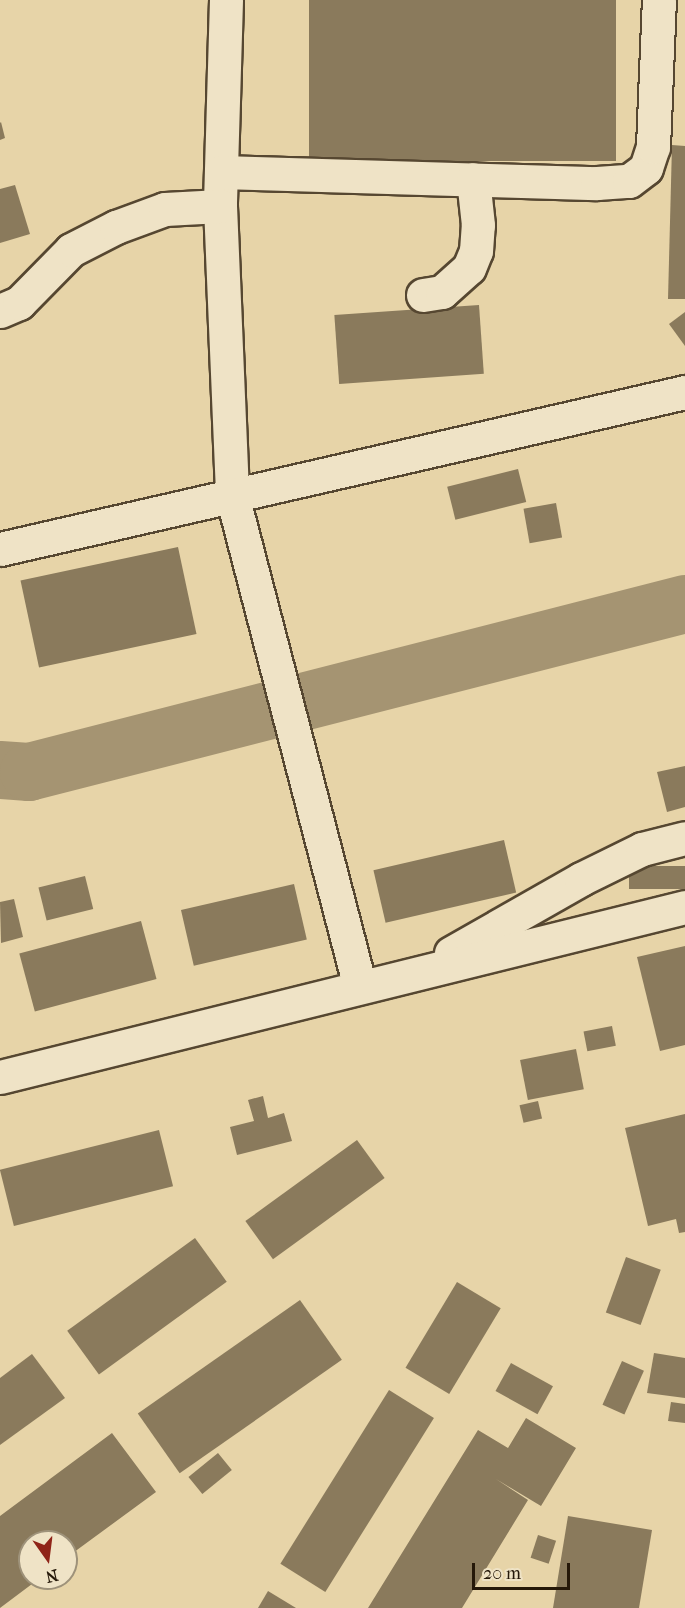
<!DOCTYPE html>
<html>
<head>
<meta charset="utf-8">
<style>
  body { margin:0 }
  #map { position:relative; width:685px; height:1608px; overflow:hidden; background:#e7d4a8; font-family:"IM FELL French Canon",serif }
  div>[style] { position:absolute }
  .river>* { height:58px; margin:-29px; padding:0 29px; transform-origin:29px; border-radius:29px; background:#a59472 }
  .building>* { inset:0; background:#8a7a5c; transform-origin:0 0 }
  .roads { filter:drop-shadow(2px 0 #564731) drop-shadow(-2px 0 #564731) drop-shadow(0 2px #564731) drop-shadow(0 -2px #564731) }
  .minor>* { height:33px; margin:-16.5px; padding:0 16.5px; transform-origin:16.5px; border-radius:16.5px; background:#efe3c6 }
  span { translate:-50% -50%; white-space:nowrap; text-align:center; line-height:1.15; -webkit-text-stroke:5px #efe3c6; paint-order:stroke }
  .north { position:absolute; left:18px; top:1530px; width:60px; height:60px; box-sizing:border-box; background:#efe3c6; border:2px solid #9e927a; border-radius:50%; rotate:166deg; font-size:16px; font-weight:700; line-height:24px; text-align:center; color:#251809 }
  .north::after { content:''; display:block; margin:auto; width:21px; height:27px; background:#8f2418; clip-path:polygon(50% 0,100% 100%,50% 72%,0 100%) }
  .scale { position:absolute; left:472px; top:1563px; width:98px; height:27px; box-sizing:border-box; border:3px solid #251809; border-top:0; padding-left:8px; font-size:18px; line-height:21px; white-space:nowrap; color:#251809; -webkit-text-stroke:4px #efe3c6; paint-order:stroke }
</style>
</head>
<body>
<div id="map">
  <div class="river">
    <div style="left:0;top:770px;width:29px;rotate:4deg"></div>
    <div style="left:29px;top:772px;width:677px;rotate:-14.36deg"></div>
  </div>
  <div class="building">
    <div style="left:309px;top:0;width:307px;height:161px"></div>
    <div style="clip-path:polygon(1px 122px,5px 138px,0 140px,0 123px)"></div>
    <div style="clip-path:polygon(672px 145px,685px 146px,685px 299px,668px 299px)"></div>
    <div style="clip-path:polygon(15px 185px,30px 234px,0 243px,0 189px)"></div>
    <div style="left:479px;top:305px;width:69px;height:145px;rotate:86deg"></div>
    <div style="clip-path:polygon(685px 312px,685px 346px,669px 324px)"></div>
    <div style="left:518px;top:469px;width:34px;height:73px;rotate:76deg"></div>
    <div style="left:556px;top:503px;width:35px;height:33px;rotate:80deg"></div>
    <div style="left:178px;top:547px;width:89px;height:161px;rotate:78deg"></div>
    <div style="clip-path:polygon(685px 766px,685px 807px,667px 812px,657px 772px)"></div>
    <div style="left:504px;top:840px;width:54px;height:134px;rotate:77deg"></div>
    <div style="left:685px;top:866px;width:23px;height:56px;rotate:90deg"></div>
    <div style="left:85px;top:876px;width:34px;height:48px;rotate:76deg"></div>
    <div style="left:294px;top:884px;width:57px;height:116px;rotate:77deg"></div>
    <div style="clip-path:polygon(14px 899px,23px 937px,1px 943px,0 902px)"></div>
    <div style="left:141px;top:921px;width:60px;height:126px;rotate:75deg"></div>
    <div style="clip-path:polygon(685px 946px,685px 1045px,660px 1051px,637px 957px)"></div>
    <div style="left:612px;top:1026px;width:20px;height:29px;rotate:79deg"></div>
    <div style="left:576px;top:1049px;width:41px;height:57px;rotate:79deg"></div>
    <div style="clip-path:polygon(263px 1096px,268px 1118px,284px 1113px,292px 1141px,237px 1155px,230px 1127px,254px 1121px,248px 1100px)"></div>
    <div style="left:538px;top:1101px;width:18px;height:19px;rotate:77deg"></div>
    <div style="clip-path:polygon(685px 1114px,685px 1232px,679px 1233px,676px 1219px,648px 1226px,625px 1128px)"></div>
    <div style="left:159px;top:1130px;width:58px;height:164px;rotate:76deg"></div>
    <div style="left:357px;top:1140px;width:47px;height:138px;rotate:54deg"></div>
    <div style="left:195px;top:1238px;width:54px;height:158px;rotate:54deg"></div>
    <div style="left:626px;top:1257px;width:37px;height:59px;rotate:20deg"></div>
    <div style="left:457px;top:1282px;width:51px;height:100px;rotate:31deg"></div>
    <div style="left:300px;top:1300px;width:73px;height:198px;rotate:55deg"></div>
    <div style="clip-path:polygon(654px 1353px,685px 1358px,685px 1398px,647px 1393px)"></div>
    <div style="clip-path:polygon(32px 1354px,65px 1398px,0 1445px,0 1378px)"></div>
    <div style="left:622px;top:1361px;width:24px;height:48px;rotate:24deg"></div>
    <div style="left:511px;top:1363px;width:48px;height:32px;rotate:29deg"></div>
    <div style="left:389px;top:1390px;width:53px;height:205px;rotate:32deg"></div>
    <div style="clip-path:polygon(671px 1402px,685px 1404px,685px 1423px,668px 1421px)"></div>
    <div style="clip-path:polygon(526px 1418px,576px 1448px,541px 1506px,496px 1479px,528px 1500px,462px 1608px,368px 1608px,478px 1430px,508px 1448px)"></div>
    <div style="clip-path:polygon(112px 1433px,156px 1492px,66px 1558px,66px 1542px,30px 1542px,30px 1578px,40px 1578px,0 1608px,0 1516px)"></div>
    <div style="left:218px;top:1453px;width:22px;height:38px;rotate:51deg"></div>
    <div style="clip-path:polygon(568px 1516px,652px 1530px,639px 1608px,553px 1608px)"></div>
    <div style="left:538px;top:1535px;width:19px;height:24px;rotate:18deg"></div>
    <div style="clip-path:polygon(268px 1591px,296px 1608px,258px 1608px)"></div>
  </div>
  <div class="roads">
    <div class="minor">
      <div style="left:226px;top:0;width:206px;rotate:91.7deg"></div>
      <div style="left:220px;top:206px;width:289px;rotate:87.6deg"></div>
      <div style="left:232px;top:495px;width:508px;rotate:75.42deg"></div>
      <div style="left:221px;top:172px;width:376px;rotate:1.7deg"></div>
      <div style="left:597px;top:183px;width:32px;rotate:-4deg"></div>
      <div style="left:629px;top:181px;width:21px;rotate:-37deg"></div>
      <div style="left:646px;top:168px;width:22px;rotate:-72deg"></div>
      <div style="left:653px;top:147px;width:147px;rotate:-87.7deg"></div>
      <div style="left:423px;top:295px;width:19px;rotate:-9deg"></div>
      <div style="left:442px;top:292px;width:36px;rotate:-42deg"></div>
      <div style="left:469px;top:268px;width:18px;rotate:-68deg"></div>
      <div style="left:476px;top:251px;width:26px;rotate:-86deg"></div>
      <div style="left:478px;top:225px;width:46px;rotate:-96.2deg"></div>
      <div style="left:0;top:311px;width:21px;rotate:-23deg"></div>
      <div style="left:19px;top:303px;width:74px;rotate:-45.5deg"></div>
      <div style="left:71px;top:250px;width:51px;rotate:-27.1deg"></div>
      <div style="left:116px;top:227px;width:52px;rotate:-20.2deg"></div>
      <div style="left:165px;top:209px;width:55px;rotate:-3.1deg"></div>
      <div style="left:0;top:549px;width:703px;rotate:-12.91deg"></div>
      <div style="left:451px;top:953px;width:150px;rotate:-29.6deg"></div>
      <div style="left:581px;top:879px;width:68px;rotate:-26.2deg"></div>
      <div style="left:642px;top:849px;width:44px;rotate:-14.3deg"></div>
      <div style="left:0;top:1077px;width:706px;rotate:-13.94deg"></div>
    </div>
  </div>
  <div class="north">N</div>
  <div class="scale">20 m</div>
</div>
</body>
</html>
